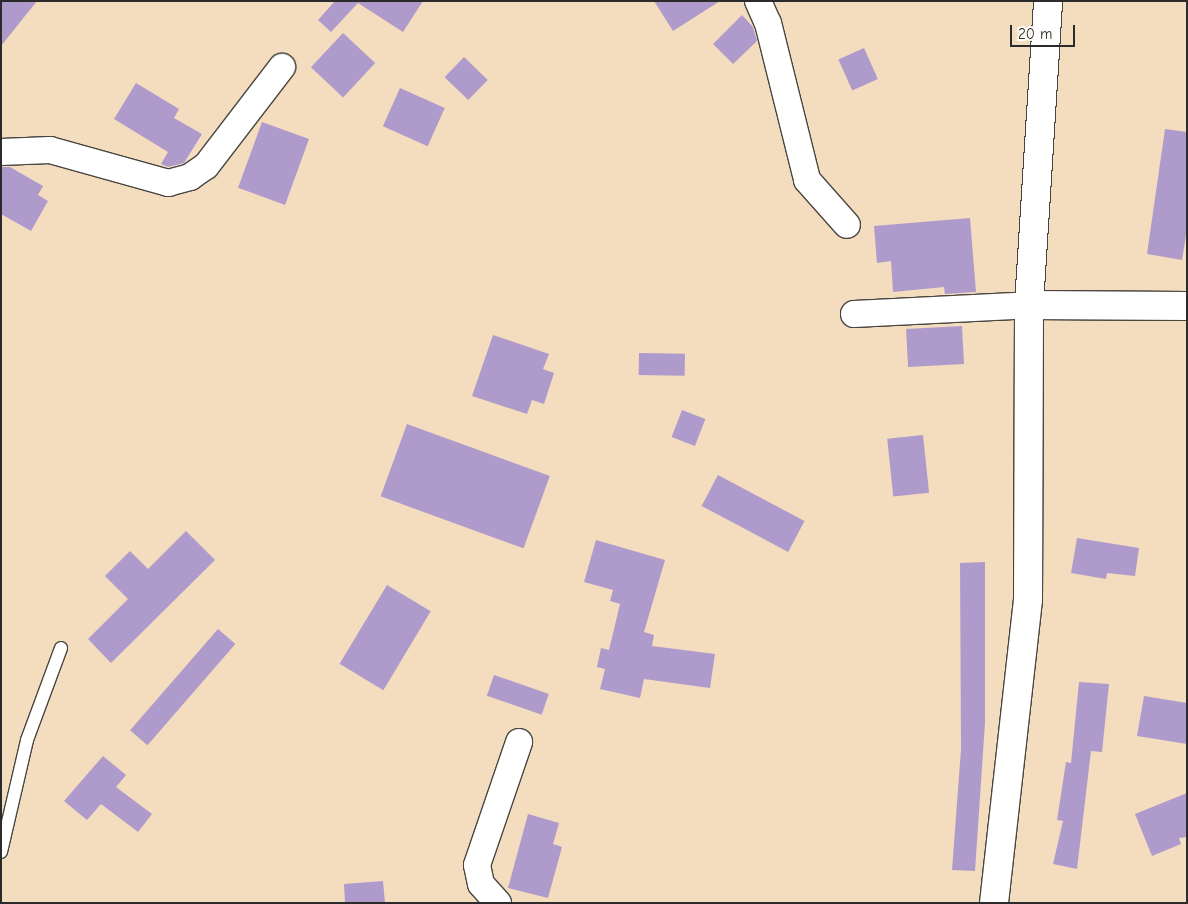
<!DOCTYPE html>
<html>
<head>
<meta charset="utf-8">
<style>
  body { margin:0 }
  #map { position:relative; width:1188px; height:904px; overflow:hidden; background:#f4dcbe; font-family:"Comic Neue",sans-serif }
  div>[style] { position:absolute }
  .building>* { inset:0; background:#af9bcb; transform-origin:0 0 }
  .roads { filter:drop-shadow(1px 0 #494641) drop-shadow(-1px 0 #494641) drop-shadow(0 1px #494641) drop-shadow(0 -1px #494641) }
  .service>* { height:12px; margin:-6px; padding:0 6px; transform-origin:6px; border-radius:6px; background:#fff }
  .minor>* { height:26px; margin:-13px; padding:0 13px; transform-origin:13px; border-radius:13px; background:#fff }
  .tertiary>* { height:28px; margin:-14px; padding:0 14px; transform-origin:14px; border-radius:14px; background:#fff }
  .secondary>* { height:28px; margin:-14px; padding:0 14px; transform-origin:14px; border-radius:14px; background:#fff }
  span { translate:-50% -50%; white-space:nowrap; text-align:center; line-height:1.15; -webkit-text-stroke:5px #fdfcf7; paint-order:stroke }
  .frame { position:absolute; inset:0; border:2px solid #2b2b2b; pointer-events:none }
  .scale { position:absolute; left:1010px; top:25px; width:65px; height:22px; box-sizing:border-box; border:2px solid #2b2b2b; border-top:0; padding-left:6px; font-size:15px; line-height:18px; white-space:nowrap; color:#2b2b2b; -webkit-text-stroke:4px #fdfcf7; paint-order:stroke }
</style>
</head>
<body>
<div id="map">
  <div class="building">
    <div style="clip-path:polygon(1px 1px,37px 1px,1px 46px)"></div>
    <div style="clip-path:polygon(335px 1px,423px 1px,403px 32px,358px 3px,331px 32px,318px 20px)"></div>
    <div style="clip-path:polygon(654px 1px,720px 1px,673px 31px)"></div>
    <div style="clip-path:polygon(742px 15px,753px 27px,757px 41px,733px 64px,713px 44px)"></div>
    <div style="left:343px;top:33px;width:44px;height:47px;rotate:43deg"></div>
    <div style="left:864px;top:48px;width:34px;height:28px;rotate:66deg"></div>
    <div style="left:464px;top:57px;width:33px;height:28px;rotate:44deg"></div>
    <div style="clip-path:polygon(136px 83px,179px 109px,174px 118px,202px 134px,184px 163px,168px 167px,161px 164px,168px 152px,114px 119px)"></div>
    <div style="left:400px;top:88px;width:49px;height:42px;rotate:24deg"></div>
    <div style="left:262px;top:122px;width:50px;height:70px;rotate:20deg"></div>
    <div style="clip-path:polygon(1165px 129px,1187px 132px,1187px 229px,1182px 260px,1147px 254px)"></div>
    <div style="clip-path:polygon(1px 167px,10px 167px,43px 186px,38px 195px,48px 201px,31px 231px,1px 214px)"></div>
    <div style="clip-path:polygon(970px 218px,976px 292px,945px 294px,944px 287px,893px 292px,891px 261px,877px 263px,874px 226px)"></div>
    <div style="left:962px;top:326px;width:38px;height:56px;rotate:87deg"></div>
    <div style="clip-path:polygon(493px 335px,549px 354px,543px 369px,554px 373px,544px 404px,532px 400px,527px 414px,472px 396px)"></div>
    <div style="left:639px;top:353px;width:46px;height:22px;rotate:1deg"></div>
    <div style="left:682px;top:410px;width:25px;height:29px;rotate:21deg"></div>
    <div style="left:407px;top:424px;width:152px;height:77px;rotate:20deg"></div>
    <div style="left:923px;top:435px;width:58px;height:36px;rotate:84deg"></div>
    <div style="left:718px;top:475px;width:98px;height:35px;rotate:28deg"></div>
    <div style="clip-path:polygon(186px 531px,215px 560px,111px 663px,88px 639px,128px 599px,105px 576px,130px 551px,148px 569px)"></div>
    <div style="clip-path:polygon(1077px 538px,1139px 548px,1135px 576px,1107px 573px,1106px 579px,1071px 573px)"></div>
    <div style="clip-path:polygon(596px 540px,665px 560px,644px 632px,654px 635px,652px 646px,715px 654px,710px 688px,644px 679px,640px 698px,600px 689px,605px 669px,597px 667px,601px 648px,609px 650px,620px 604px,610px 601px,613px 590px,584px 582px)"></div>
    <div style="clip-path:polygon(985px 562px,985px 723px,975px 871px,952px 870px,961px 749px,960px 563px)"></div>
    <div style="left:387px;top:585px;width:51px;height:92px;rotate:31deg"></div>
    <div style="left:218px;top:629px;width:23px;height:134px;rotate:41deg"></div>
    <div style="left:494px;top:675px;width:58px;height:22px;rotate:19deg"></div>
    <div style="clip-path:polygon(1079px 682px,1109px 684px,1102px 752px,1091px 751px,1077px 869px,1053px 864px,1063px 821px,1057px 820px,1066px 762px,1071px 763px)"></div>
    <div style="clip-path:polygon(1144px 696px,1187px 703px,1187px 744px,1137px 736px)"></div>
    <div style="clip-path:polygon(103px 756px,126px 775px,116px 787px,152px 814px,138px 832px,101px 804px,87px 820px,64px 801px)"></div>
    <div style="clip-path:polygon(1187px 793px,1187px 837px,1179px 838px,1181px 844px,1152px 856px,1135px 814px)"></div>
    <div style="clip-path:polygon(528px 814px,559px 823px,553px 844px,562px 847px,548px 898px,508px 888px)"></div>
    <div style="clip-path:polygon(383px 881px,385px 903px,345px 903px,344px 884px)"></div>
  </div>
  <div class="roads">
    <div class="service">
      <div style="left:1px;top:852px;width:115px;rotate:-76.9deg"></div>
      <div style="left:27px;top:740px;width:98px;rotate:-69.7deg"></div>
    </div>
    <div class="minor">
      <div style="left:758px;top:1px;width:24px;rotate:66deg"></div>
      <div style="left:768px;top:23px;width:162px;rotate:76deg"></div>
      <div style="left:807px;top:180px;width:60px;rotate:48.4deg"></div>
      <div style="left:1px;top:152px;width:49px;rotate:-2.3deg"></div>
      <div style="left:50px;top:150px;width:123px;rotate:15.6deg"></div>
      <div style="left:168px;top:183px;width:23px;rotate:-15deg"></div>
      <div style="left:190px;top:177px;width:19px;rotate:-35deg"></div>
      <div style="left:206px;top:166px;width:125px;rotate:-52.5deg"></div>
      <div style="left:854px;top:314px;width:175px;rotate:-2.9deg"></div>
      <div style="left:498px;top:903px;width:25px;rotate:-132deg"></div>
      <div style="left:481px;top:884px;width:19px;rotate:-102deg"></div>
      <div style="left:477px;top:865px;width:130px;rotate:-71.1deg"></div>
    </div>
    <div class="tertiary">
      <div style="left:1029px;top:305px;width:158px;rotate:0.4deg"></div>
    </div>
    <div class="secondary">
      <div style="left:994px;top:903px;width:305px;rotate:-83.6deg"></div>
      <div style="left:1028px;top:600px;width:295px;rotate:-89.8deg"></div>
      <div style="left:1029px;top:305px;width:305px;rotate:-86.4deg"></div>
    </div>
  </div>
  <div class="frame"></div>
  <div class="scale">20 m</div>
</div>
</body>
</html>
